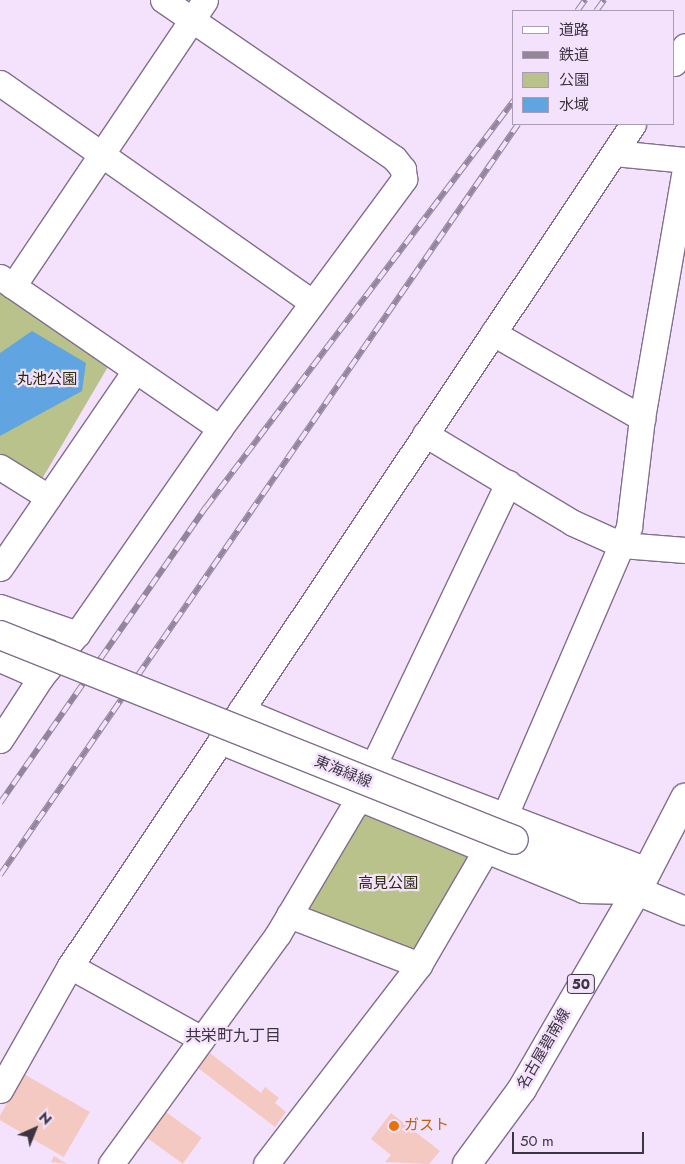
<!DOCTYPE html>
<html>
<head>
<meta charset="utf-8">
<style>
  body { margin:0 }
  #map { position:relative; width:685px; height:1164px; overflow:hidden; background:#f4e2fd; font-family:Jost,"Noto Sans JP",sans-serif }
  div>[style] { position:absolute }
  .green>* { inset:0; background:#b8c28a }
  .water>* { inset:0; background:#60a5e1 }
  .building>* { inset:0; background:#f4c9c1; transform-origin:0 0 }
  .roads { filter:drop-shadow(1px 0 #826f8d) drop-shadow(-1px 0 #826f8d) drop-shadow(0 1px #826f8d) drop-shadow(0 -1px #826f8d) }
  .minor>* { height:25px; margin:-12.5px; padding:0 12.5px; transform-origin:12.5px; border-radius:12.5px; background:#fff }
  .major>* { height:28px; margin:-14px; padding:0 14px; transform-origin:14px; border-radius:14px; background:#fff }
  .rail>* { height:5.5px; margin-top:-2.75px; transform-origin:0; background:repeating-linear-gradient(90deg,#f4e2fd 0 11px,#93869a 0 22px); box-sizing:border-box; border-block:1px solid #93869a }
  .bridges { filter:drop-shadow(1px 0 #826f8d) drop-shadow(-1px 0 #826f8d) drop-shadow(0 1px #826f8d) drop-shadow(0 -1px #826f8d) }
  .major-bridge>* { height:28px; margin:-14px; padding:0 14px; transform-origin:14px; border-radius:14px; background:#fff }
  .dots>* { width:14px; height:14px; translate:-50% -50%; box-sizing:border-box; border:2px solid #f4e2fd; border-radius:50% }
  span { translate:-50% -50%; white-space:nowrap; text-align:center; line-height:1.15; -webkit-text-stroke:4.5px #f4e2fd; paint-order:stroke }
  .shield-label span { padding:1px 4px; background:#f4e2fd; border:1px solid; border-radius:4px; -webkit-text-stroke-width:0 }
  .shield-label { font-size:14px; color:#3c3441; font-weight:700 }
  .park-label { font-size:15px; color:#282d06 }
  .street-label { font-size:15px; color:#3c3441 }
  .food-label { font-size:15px; color:#c56008 }
  .left { translate:0 -50%; text-align:left }
  .neighbourhood-label { font-size:16px; color:#3c3441 }
  .legend { position:absolute; left:512px; top:10px; width:162px; height:115px; box-sizing:border-box; background:#f4e2fd; border:1px solid #aa9cb2; margin:0; padding:6px 9px; list-style:none; font-size:15px; color:#3c3441 }
  .legend li { display:flex; align-items:center; gap:10px; height:25px }
  .legend b { width:25px; border:1px solid #aa9cb2 }
  .north { position:absolute; left:10px; top:1104px; width:50px; height:50px; -webkit-text-stroke:4px #f4e2fd; paint-order:stroke; rotate:44deg; font-size:14px; font-weight:700; line-height:20px; text-align:center; color:#3c3441 }
  .north::after { content:''; display:block; margin:auto; width:18px; height:22px; background:#3c3441; clip-path:polygon(50% 0,100% 100%,50% 72%,0 100%) }
  .scale { position:absolute; left:512px; top:1132px; width:132px; height:22px; box-sizing:border-box; border:2px solid #3c3441; border-top:0; padding-left:6px; font-size:15px; line-height:18px; white-space:nowrap; color:#3c3441; -webkit-text-stroke:4px #f4e2fd; paint-order:stroke }
</style>
</head>
<body>
<div id="map">
  <div class="green">
    <div style="clip-path:polygon(0 290px,109px 365px,42px 479px,0 456px)"></div>
    <div style="clip-path:polygon(364px 811px,467px 853px,472px 863px,410px 955px,307px 915px,306px 904px)"></div>
  </div>
  <div class="water">
    <div style="clip-path:polygon(32px 331px,86px 363px,82px 391px,0 436px,0 353px)"></div>
  </div>
  <div class="building">
    <div style="clip-path:polygon(210px 1053px,261px 1093px,265px 1087px,279px 1098px,275px 1103px,286px 1112px,275px 1127px,198px 1068px)"></div>
    <div style="left:24px;top:1074px;width:76px;height:52px;rotate:30deg"></div>
    <div style="left:166px;top:1112px;width:44px;height:32px;rotate:36deg"></div>
    <div style="clip-path:polygon(391px 1113px,440px 1151px,429px 1164px,385px 1162px,391px 1155px,371px 1139px)"></div>
    <div style="clip-path:polygon(54px 1156px,67px 1164px,51px 1162px)"></div>
  </div>
  <div class="roads">
    <div class="minor">
      <div style="left:674px;top:63px;width:20px;rotate:-57deg"></div>
      <div style="left:0;top:83px;width:381px;rotate:35.1deg"></div>
      <div style="left:614px;top:153px;width:71px;rotate:5.6deg"></div>
      <div style="left:0;top:277px;width:267px;rotate:34.5deg"></div>
      <div style="left:13px;top:286px;width:344px;rotate:-56.1deg"></div>
      <div style="left:493px;top:333px;width:172px;rotate:29.7deg"></div>
      <div style="left:425px;top:434px;width:173px;rotate:31deg"></div>
      <div style="left:573px;top:523px;width:54px;rotate:24.2deg"></div>
      <div style="left:622px;top:545px;width:63px;rotate:4.5deg"></div>
      <div style="left:0;top:467px;width:57px;rotate:32deg"></div>
      <div style="left:0;top:568px;width:239px;rotate:-55.6deg"></div>
      <div style="left:0;top:607px;width:82px;rotate:19.3deg"></div>
      <div style="left:0;top:659px;width:45px;rotate:23.7deg"></div>
      <div style="left:241px;top:710px;width:145px;rotate:22.7deg"></div>
      <div style="left:375px;top:766px;width:291px;rotate:20.9deg"></div>
      <div style="left:0;top:740px;width:75px;rotate:-56.9deg"></div>
      <div style="left:41px;top:677px;width:56px;rotate:-50.1deg"></div>
      <div style="left:77px;top:634px;width:251px;rotate:-55.2deg"></div>
      <div style="left:220px;top:428px;width:310px;rotate:-53.5deg"></div>
      <div style="left:404px;top:179px;width:10px;rotate:-96deg"></div>
      <div style="left:403px;top:169px;width:14px;rotate:-129deg"></div>
      <div style="left:394px;top:158px;width:280px;rotate:-145.6deg"></div>
      <div style="left:220px;top:741px;width:392px;rotate:22.3deg"></div>
      <div style="left:583px;top:890px;width:50px;rotate:1.1deg"></div>
      <div style="left:505px;top:815px;width:314px;rotate:-66.7deg"></div>
      <div style="left:629px;top:527px;width:110px;rotate:-83.2deg"></div>
      <div style="left:642px;top:418px;width:254px;rotate:-80.2deg"></div>
      <div style="left:289px;top:915px;width:139px;rotate:21deg"></div>
      <div style="left:70px;top:966px;width:149px;rotate:29deg"></div>
      <div style="left:0;top:1090px;width:142px;rotate:-60.6deg"></div>
      <div style="left:70px;top:966px;width:1013px;rotate:-56.23deg"></div>
      <div style="left:111px;top:1164px;width:284px;rotate:-54deg"></div>
      <div style="left:278px;top:934px;width:149px;rotate:-59.3deg"></div>
      <div style="left:354px;top:806px;width:358px;rotate:-64.5deg"></div>
      <div style="left:266px;top:1164px;width:251px;rotate:-52.4deg"></div>
      <div style="left:419px;top:965px;width:133px;rotate:-59.8deg"></div>
    </div>
    <div class="major">
      <div style="left:514px;top:840px;width:185px;rotate:22.5deg"></div>
      <div style="left:467px;top:1164px;width:93px;rotate:-53.7deg"></div>
      <div style="left:522px;top:1089px;width:229px;rotate:-59.9deg"></div>
      <div style="left:637px;top:891px;width:105px;rotate:-62.7deg"></div>
    </div>
  </div>
  <div class="rail">
    <div style="left:577px;top:11px;width:14px;rotate:-54deg"></div>
    <div style="left:596px;top:11px;width:14px;rotate:-54deg"></div>
    <div style="left:0;top:803px;width:361px;rotate:-55.2deg"></div>
    <div style="left:206px;top:507px;width:510px;rotate:-52.88deg"></div>
    <div style="left:0;top:875px;width:912px;rotate:-55.4deg"></div>
  </div>
  <div class="bridges">
    <div class="major-bridge">
      <div style="left:0;top:635px;width:553px;rotate:21.74deg"></div>
    </div>
  </div>
  <div class="dots">
    <div style="left:394px;top:1126px;background:#e8710a"></div>
  </div>
  <div class="shield-label">
    <span style="left:581px;top:984px">50</span>
  </div>
  <div class="park-label">
    <span style="left:47px;top:380px">丸池公園</span>
    <span style="left:388px;top:884px">高見公園</span>
  </div>
  <div class="street-label">
    <span style="left:343px;top:772px;rotate:22deg">東海緑線</span>
    <span style="left:544px;top:1049px;rotate:-60deg">名古屋碧南線</span>
  </div>
  <div class="food-label">
    <span class="left" style="left:404px;top:1126px">ガスト</span>
  </div>
  <div class="neighbourhood-label">
    <span style="left:233px;top:1036px">共栄町九丁目</span>
  </div>
  <ul class="legend">
  <li><b style="height:6px;background:#fff"></b>道路</li>
  <li><b style="height:6px;background:#93869a"></b>鉄道</li>
  <li><b style="height:14px;background:#b8c28a"></b>公園</li>
  <li><b style="height:14px;background:#60a5e1"></b>水域</li>
  </ul>
  <div class="north">N</div>
  <div class="scale">50 m</div>
</div>
</body>
</html>
